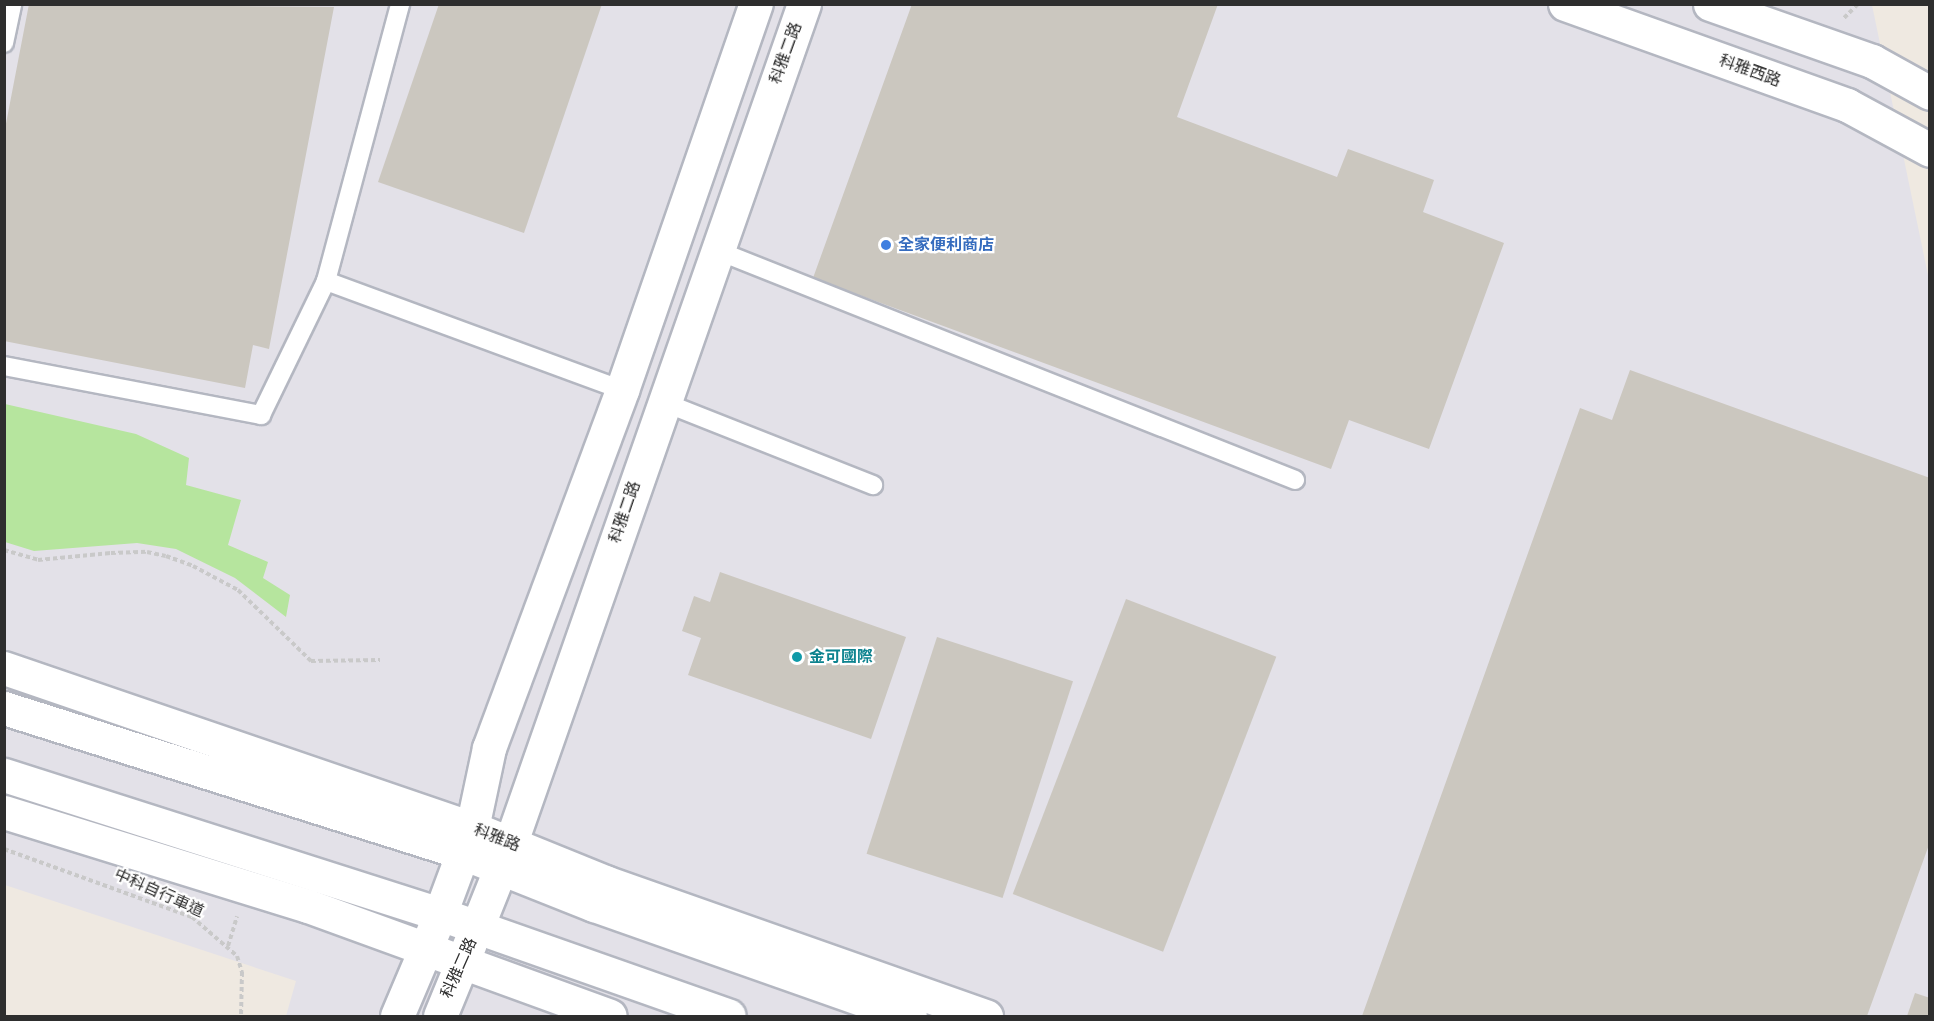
<!DOCTYPE html>
<html>
<head>
<meta charset="utf-8">
<style>
  body { margin:0 }
  #map { position:relative; width:1934px; height:1021px; overflow:hidden; background:#efe9e1; font-family:"Nunito Sans","Noto Sans TC",sans-serif }
  div>[style] { position:absolute }
  .industrial>* { inset:0; background:#e3e1e8 }
  .green>* { inset:0; background:#b6e59e }
  .building>* { inset:0; background:#cbc7bf; transform-origin:0 0 }
  .path>* { height:4px; margin-top:-2px; transform-origin:0; background:repeating-linear-gradient(90deg,#c9c9c9 0 4.5px,transparent 0 7.5px) }
  .roads { filter:drop-shadow(2px 0 #b4b7c1) drop-shadow(-2px 0 #b4b7c1) drop-shadow(0 2px #b4b7c1) drop-shadow(0 -2px #b4b7c1) }
  .lane>* { height:18px; margin:-9px; padding:0 9px; transform-origin:9px; border-radius:9px; background:#fff }
  .street>* { height:33px; margin:-16.5px; padding:0 16.5px; transform-origin:16.5px; border-radius:16.5px; background:#fff }
  .secondary>* { height:33px; margin:-16.5px; padding:0 16.5px; transform-origin:16.5px; border-radius:16.5px; background:#fff }
  .dots>* { width:16px; height:16px; translate:-50% -50%; box-sizing:border-box; border:3px solid #fff; border-radius:50% }
  span { translate:-50% -50%; white-space:nowrap; text-align:center; line-height:1.15; -webkit-text-stroke:4.5px #fff; paint-order:stroke }
  .street-label { font-size:16px; color:#2e2e2e }
  .shop-label { font-size:16px; color:#366cbe; font-weight:700 }
  .left { translate:0 -50%; text-align:left }
  .culture-label { font-size:16px; color:#0d838f; font-weight:700 }
  .frame { position:absolute; inset:0; border:6px solid #2e2e2e; pointer-events:none }
</style>
</head>
<body>
<div id="map">
  <div class="industrial">
    <div style="clip-path:polygon(5px 5px,1872px 5px,1929px 280px,1929px 1016px,286px 1016px,296px 981px,5px 885px)"></div>
  </div>
  <div class="green">
    <div style="clip-path:polygon(5px 404px,136px 434px,189px 458px,186px 485px,241px 500px,228px 545px,268px 562px,263px 578px,290px 595px,286px 617px,235px 578px,176px 549px,137px 543px,34px 551px,5px 542px)"></div>
  </div>
  <div class="building">
    <div style="clip-path:polygon(29px 4px,334px 7px,269px 349px,253px 345px,245px 388px,4px 341px,4px 134px)"></div>
    <div style="clip-path:polygon(439px 4px,602px 4px,524px 233px,378px 182px)"></div>
    <div style="clip-path:polygon(912px 4px,1218px 4px,1177px 117px,1337px 177px,1348px 149px,1434px 180px,1423px 212px,1504px 243px,1429px 449px,1349px 420px,1331px 469px,813px 278px)"></div>
    <div style="clip-path:polygon(1630px 370px,1930px 478px,1930px 842px,1867px 1016px,1362px 1016px,1580px 408px,1612px 420px)"></div>
    <div style="clip-path:polygon(720px 572px,906px 637px,871px 739px,688px 675px,701px 638px,682px 631px,694px 596px,710px 602px)"></div>
    <div style="left:1126px;top:599px;width:161px;height:316px;rotate:21deg"></div>
    <div style="left:937px;top:637px;width:143px;height:228px;rotate:18deg"></div>
    <div style="clip-path:polygon(1915px 993px,1930px 998px,1930px 1016px,1907px 1016px)"></div>
  </div>
  <div class="path">
    <div style="left:1844px;top:18px;width:20px;rotate:-45deg"></div>
    <div style="left:4px;top:550px;width:35px;rotate:16deg"></div>
    <div style="left:38px;top:560px;width:73px;rotate:-5.5deg"></div>
    <div style="left:111px;top:553px;width:36px;rotate:-2deg"></div>
    <div style="left:147px;top:552px;width:19px;rotate:12deg"></div>
    <div style="left:166px;top:556px;width:29px;rotate:20deg"></div>
    <div style="left:193px;top:566px;width:51px;rotate:28.1deg"></div>
    <div style="left:238px;top:590px;width:102px;rotate:44.2deg"></div>
    <div style="left:311px;top:661px;width:69px;rotate:-0.8deg"></div>
    <div style="left:4px;top:849px;width:200px;rotate:19.9deg"></div>
    <div style="left:192px;top:917px;width:60px;rotate:40.9deg"></div>
    <div style="left:237px;top:956px;width:17px;rotate:73deg"></div>
    <div style="left:242px;top:972px;width:44px;rotate:91.3deg"></div>
    <div style="left:228px;top:946px;width:31px;rotate:-73deg"></div>
  </div>
  <div class="roads">
    <div class="lane">
      <div style="left:4px;top:43px;width:40px;rotate:-78deg"></div>
      <div style="left:716px;top:250px;width:623px;rotate:21.66deg"></div>
      <div style="left:326px;top:281px;width:315px;rotate:20.2deg"></div>
      <div style="left:4px;top:366px;width:262px;rotate:10.8deg"></div>
      <div style="left:261px;top:415px;width:149px;rotate:-64.1deg"></div>
      <div style="left:326px;top:281px;width:287px;rotate:-75deg"></div>
      <div style="left:663px;top:402px;width:226px;rotate:21.6deg"></div>
    </div>
    <div class="street">
      <div style="left:1565px;top:4px;width:300px;rotate:19.7deg"></div>
      <div style="left:1847px;top:105px;width:94px;rotate:28.5deg"></div>
      <div style="left:1710px;top:4px;width:172px;rotate:19.4deg"></div>
      <div style="left:1872px;top:61px;width:66px;rotate:28.9deg"></div>
      <div style="left:4px;top:668px;width:495px;rotate:18.9deg"></div>
      <div style="left:472px;top:828px;width:144px;rotate:22.1deg"></div>
      <div style="left:605px;top:882px;width:404px;rotate:19.4deg"></div>
      <div style="left:4px;top:812px;width:318px;rotate:17.2deg"></div>
      <div style="left:308px;top:906px;width:321px;rotate:20deg"></div>
      <div style="left:397px;top:1016px;width:95px;rotate:-67deg"></div>
      <div style="left:440px;top:1016px;width:79px;rotate:-67.7deg"></div>
    </div>
    <div class="secondary">
      <div style="left:4px;top:708px;width:481px;rotate:17.5deg"></div>
      <div style="left:463px;top:853px;width:141px;rotate:21.7deg"></div>
      <div style="left:594px;top:905px;width:335px;rotate:19.4deg"></div>
      <div style="left:4px;top:775px;width:458px;rotate:17.7deg"></div>
      <div style="left:440px;top:914px;width:306px;rotate:19.4deg"></div>
      <div style="left:440px;top:914px;width:92px;rotate:-69.6deg"></div>
      <div style="left:472px;top:828px;width:82px;rotate:-78deg"></div>
      <div style="left:489px;top:748px;width:382px;rotate:-69.6deg"></div>
      <div style="left:622px;top:390px;width:409px;rotate:-70.9deg"></div>
      <div style="left:477px;top:927px;width:92px;rotate:-68.2deg"></div>
      <div style="left:511px;top:842px;width:888px;rotate:-70.73deg"></div>
    </div>
  </div>
  <div class="dots">
    <div style="left:886px;top:245px;background:#3f7fe0"></div>
    <div style="left:797px;top:657px;background:#0f9aa8"></div>
  </div>
  <div class="street-label">
    <span style="left:786px;top:53px;rotate:-70deg">科雅二路</span>
    <span style="left:1750px;top:71px;rotate:20deg">科雅西路</span>
    <span style="left:625px;top:512px;rotate:-71deg">科雅二路</span>
    <span style="left:497px;top:838px;rotate:21deg">科雅路</span>
    <span style="left:159px;top:893px;rotate:24deg">中科自行車道</span>
    <span style="left:459px;top:968px;rotate:-66deg">科雅二路</span>
  </div>
  <div class="shop-label">
    <span class="left" style="left:898px;top:245px">全家便利商店</span>
  </div>
  <div class="culture-label">
    <span class="left" style="left:809px;top:657px">金可國際</span>
  </div>
  <div class="frame"></div>
</div>
</body>
</html>
